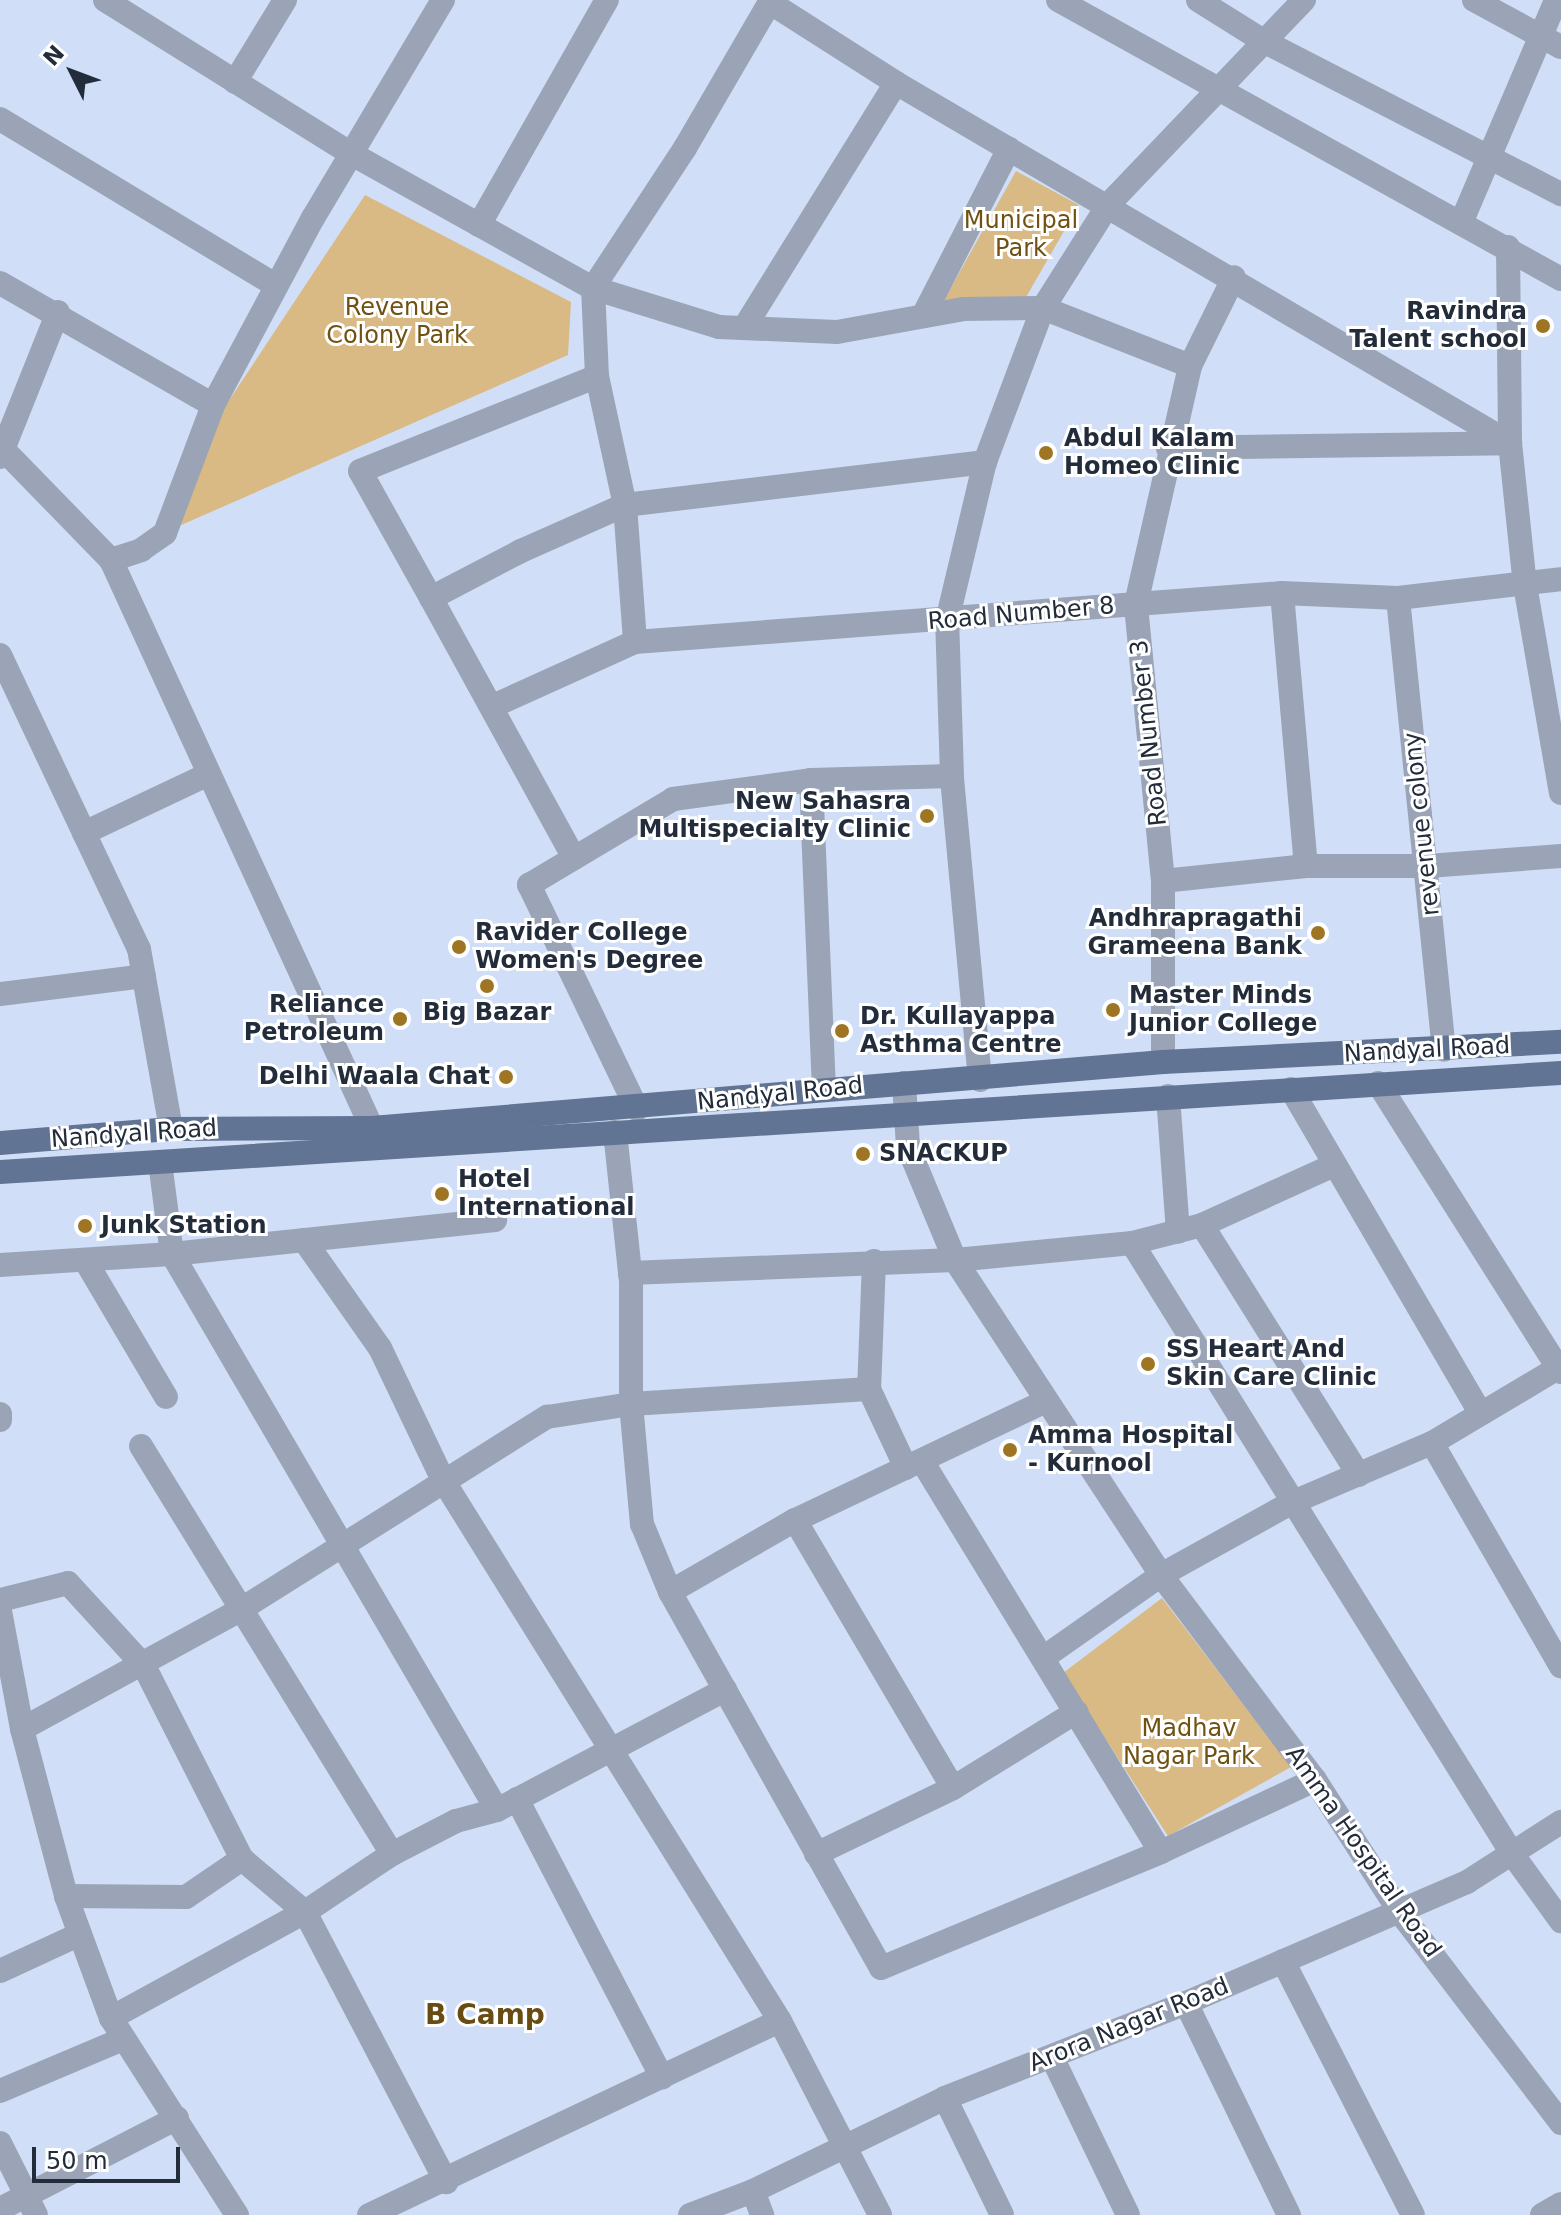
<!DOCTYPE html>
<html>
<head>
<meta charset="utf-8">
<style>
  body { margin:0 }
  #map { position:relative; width:1561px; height:2215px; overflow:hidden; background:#d0dff7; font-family:"DejaVu Sans",sans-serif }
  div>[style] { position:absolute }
  .green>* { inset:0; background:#daba84 }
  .minor>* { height:24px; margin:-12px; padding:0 12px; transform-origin:12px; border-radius:12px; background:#9aa4b6 }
  .major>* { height:24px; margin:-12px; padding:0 12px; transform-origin:12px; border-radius:12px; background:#627493 }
  .dots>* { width:22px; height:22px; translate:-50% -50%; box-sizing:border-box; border:4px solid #fff; border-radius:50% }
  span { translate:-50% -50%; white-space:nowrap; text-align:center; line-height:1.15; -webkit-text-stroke:6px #fff; paint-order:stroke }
  .park-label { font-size:24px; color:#705111 }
  .poi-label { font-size:24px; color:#232c3b; font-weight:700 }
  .right { translate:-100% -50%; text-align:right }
  .left { translate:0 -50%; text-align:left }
  .street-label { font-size:24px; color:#232c3b }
  .quarter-label { font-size:28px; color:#684c13; font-weight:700 }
  .north { position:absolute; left:32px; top:32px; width:80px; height:80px; -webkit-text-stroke:6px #fff; paint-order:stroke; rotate:312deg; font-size:22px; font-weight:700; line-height:32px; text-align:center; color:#232c3b }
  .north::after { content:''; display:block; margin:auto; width:28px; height:36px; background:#232c3b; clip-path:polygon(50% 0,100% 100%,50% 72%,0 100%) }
  .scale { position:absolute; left:32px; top:2147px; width:148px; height:36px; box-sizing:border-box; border:4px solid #232c3b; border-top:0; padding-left:10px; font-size:24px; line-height:28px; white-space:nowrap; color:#232c3b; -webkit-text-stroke:6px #fff; paint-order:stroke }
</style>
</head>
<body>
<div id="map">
  <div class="green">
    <div style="clip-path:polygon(1016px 171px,1079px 205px,1025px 299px,943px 302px)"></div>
    <div style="clip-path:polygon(365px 195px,571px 302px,568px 355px,179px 526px,224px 408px)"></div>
    <div style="clip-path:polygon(1162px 1598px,1291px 1767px,1168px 1836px,1063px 1673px)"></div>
  </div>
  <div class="minor">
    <div style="left:105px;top:0;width:289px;rotate:32deg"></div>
    <div style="left:350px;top:153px;width:278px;rotate:29.1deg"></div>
    <div style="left:593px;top:288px;width:132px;rotate:17.2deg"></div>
    <div style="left:719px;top:327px;width:118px;rotate:2.4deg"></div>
    <div style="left:837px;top:332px;width:128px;rotate:-10.3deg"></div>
    <div style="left:963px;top:309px;width:80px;rotate:-0.7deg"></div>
    <div style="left:1043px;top:308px;width:158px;rotate:21.5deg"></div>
    <div style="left:1058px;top:0;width:575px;rotate:29.02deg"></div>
    <div style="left:1198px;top:0;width:79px;rotate:32.1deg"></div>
    <div style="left:1265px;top:42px;width:333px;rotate:27.2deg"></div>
    <div style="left:1474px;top:0;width:99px;rotate:28.4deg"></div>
    <div style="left:769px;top:2px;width:151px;rotate:32.5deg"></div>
    <div style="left:896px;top:83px;width:712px;rotate:30.38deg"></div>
    <div style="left:235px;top:82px;width:96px;rotate:-58.6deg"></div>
    <div style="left:0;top:119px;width:321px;rotate:31.1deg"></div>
    <div style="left:1461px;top:223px;width:242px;rotate:-66.9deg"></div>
    <div style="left:479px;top:225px;width:259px;rotate:-60.4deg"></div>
    <div style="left:1508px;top:247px;width:196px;rotate:89.4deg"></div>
    <div style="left:1510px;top:443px;width:143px;rotate:84deg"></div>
    <div style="left:1525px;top:585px;width:211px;rotate:80.2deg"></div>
    <div style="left:0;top:283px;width:245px;rotate:29.8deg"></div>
    <div style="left:923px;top:316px;width:188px;rotate:-62.8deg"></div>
    <div style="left:744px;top:328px;width:288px;rotate:-58.2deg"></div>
    <div style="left:597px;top:376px;width:132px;rotate:77.8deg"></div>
    <div style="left:625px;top:505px;width:137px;rotate:85.8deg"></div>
    <div style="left:1168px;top:448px;width:342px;rotate:-0.8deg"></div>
    <div style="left:3px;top:449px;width:155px;rotate:45.8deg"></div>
    <div style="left:111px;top:560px;width:625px;rotate:65.32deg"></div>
    <div style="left:0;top:457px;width:156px;rotate:-68.2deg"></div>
    <div style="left:111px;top:560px;width:32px;rotate:-18deg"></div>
    <div style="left:141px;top:550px;width:29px;rotate:-35deg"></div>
    <div style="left:165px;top:533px;width:137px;rotate:-69.4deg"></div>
    <div style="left:213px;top:405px;width:212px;rotate:-61.9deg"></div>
    <div style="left:313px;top:218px;width:254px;rotate:-59.2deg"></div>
    <div style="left:1282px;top:593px;width:274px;rotate:85deg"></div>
    <div style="left:431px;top:598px;width:145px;rotate:-119.2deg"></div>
    <div style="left:360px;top:471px;width:255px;rotate:-21.8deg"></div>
    <div style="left:597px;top:376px;width:88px;rotate:-92.6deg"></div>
    <div style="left:593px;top:288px;width:168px;rotate:-56.7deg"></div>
    <div style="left:685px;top:148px;width:171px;rotate:-59.8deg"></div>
    <div style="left:1398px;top:598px;width:454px;rotate:84.2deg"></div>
    <div style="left:0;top:655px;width:325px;rotate:64.7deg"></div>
    <div style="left:139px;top:949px;width:183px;rotate:79.9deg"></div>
    <div style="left:493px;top:706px;width:156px;rotate:-24.3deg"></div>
    <div style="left:635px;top:642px;width:649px;rotate:-4.33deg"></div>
    <div style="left:1282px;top:593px;width:116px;rotate:2.5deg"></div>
    <div style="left:1398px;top:598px;width:164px;rotate:-6.6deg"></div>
    <div style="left:811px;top:780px;width:308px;rotate:87.6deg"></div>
    <div style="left:84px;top:833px;width:138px;rotate:-25.3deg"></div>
    <div style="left:574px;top:858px;width:297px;rotate:-118.8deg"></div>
    <div style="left:431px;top:598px;width:102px;rotate:-27.6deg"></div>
    <div style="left:521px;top:551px;width:114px;rotate:-23.9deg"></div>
    <div style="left:625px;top:505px;width:363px;rotate:-6.8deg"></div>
    <div style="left:1163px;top:881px;width:144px;rotate:-6deg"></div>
    <div style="left:1306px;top:866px;width:122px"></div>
    <div style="left:1428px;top:866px;width:133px;rotate:-4.3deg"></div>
    <div style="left:0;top:994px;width:145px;rotate:-7.1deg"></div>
    <div style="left:1163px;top:1062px;width:181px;rotate:-90deg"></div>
    <div style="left:1163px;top:881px;width:278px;rotate:-95.6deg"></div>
    <div style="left:1136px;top:604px;width:244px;rotate:-77.2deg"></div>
    <div style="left:1190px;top:366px;width:99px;rotate:-63.7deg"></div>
    <div style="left:980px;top:1080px;width:305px;rotate:-95.3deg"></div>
    <div style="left:952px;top:776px;width:155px;rotate:-91.8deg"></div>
    <div style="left:947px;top:621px;width:163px;rotate:-76.6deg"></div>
    <div style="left:985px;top:462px;width:165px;rotate:-69.4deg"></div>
    <div style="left:1043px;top:308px;width:122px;rotate:-57.7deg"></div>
    <div style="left:1108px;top:205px;width:284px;rotate:-46.3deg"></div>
    <div style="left:904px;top:1083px;width:64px;rotate:86.4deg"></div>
    <div style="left:908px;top:1147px;width:122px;rotate:67.4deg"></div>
    <div style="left:955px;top:1260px;width:376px;rotate:56.8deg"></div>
    <div style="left:1161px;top:1575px;width:256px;rotate:53.1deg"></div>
    <div style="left:1315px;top:1780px;width:156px;rotate:57.3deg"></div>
    <div style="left:1399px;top:1911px;width:267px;rotate:52.6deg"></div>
    <div style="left:1378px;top:1083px;width:342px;rotate:57.7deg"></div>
    <div style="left:1291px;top:1089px;width:376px;rotate:59.7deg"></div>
    <div style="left:1168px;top:1096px;width:136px;rotate:85.8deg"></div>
    <div style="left:637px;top:1109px;width:249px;rotate:-115.7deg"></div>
    <div style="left:529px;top:885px;width:168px;rotate:-30.8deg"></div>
    <div style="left:673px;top:799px;width:139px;rotate:-7.8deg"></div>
    <div style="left:811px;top:780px;width:141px;rotate:-1.6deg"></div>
    <div style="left:615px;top:1132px;width:150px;rotate:83.9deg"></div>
    <div style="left:631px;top:1281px;width:123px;rotate:90deg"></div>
    <div style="left:631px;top:1404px;width:121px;rotate:84.8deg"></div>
    <div style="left:642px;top:1524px;width:74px;rotate:67.6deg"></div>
    <div style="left:160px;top:1162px;width:93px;rotate:82.6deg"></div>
    <div style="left:172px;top:1254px;width:644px;rotate:59.69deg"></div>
    <div style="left:1202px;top:1225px;width:295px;rotate:57.9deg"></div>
    <div style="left:304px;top:1240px;width:132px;rotate:54.9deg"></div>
    <div style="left:380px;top:1348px;width:146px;rotate:64.5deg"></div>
    <div style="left:443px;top:1480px;width:637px;rotate:58.08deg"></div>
    <div style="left:780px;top:2021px;width:218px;rotate:62.7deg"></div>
    <div style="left:1132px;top:1243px;width:721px;rotate:58.1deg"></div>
    <div style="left:1513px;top:1855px;width:82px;rotate:54deg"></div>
    <div style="left:85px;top:1260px;width:159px;rotate:59.4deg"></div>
    <div style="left:874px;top:1261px;width:128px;rotate:92.2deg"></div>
    <div style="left:869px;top:1389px;width:87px;rotate:64.9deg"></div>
    <div style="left:0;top:1265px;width:172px;rotate:-3.7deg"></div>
    <div style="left:172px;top:1254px;width:325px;rotate:-6deg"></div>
    <div style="left:630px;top:1273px;width:325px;rotate:-2.3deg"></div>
    <div style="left:955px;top:1260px;width:178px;rotate:-5.5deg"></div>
    <div style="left:1132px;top:1243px;width:72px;rotate:-14.4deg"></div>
    <div style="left:1202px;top:1225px;width:143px;rotate:-24.4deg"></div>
    <div style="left:1046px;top:1401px;width:278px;rotate:154.6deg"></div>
    <div style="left:795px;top:1520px;width:144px;rotate:150.1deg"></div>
    <div style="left:670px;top:1592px;width:431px;rotate:60.7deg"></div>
    <div style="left:881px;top:1968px;width:303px;rotate:-22.5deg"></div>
    <div style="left:1161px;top:1852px;width:170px;rotate:-25.1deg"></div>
    <div style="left:0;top:1414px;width:6px;rotate:90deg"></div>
    <div style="left:1432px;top:1443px;width:258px;rotate:60deg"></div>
    <div style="left:141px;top:1446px;width:479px;rotate:58.4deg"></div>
    <div style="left:922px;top:1461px;width:458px;rotate:58.6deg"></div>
    <div style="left:795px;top:1520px;width:311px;rotate:59.5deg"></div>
    <div style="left:0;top:1600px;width:70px;rotate:-14deg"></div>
    <div style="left:68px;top:1583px;width:113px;rotate:47.5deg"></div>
    <div style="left:144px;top:1666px;width:216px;rotate:63.1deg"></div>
    <div style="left:242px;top:1859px;width:82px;rotate:40.1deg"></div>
    <div style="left:305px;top:1912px;width:305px;rotate:62.4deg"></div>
    <div style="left:0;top:1611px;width:120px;rotate:79.4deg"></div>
    <div style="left:22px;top:1729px;width:173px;rotate:75.2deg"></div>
    <div style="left:66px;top:1896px;width:130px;rotate:69.8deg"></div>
    <div style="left:111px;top:2018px;width:234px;rotate:57.4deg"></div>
    <div style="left:1043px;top:1658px;width:144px;rotate:-35.1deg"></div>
    <div style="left:1161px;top:1575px;width:149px;rotate:-29deg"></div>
    <div style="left:1291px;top:1503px;width:153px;rotate:-23.1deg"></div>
    <div style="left:1432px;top:1443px;width:147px;rotate:-30.8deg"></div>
    <div style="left:22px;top:1729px;width:248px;rotate:-28.6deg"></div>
    <div style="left:240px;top:1610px;width:363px;rotate:-32.2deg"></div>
    <div style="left:547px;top:1417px;width:85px;rotate:-8.8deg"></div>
    <div style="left:631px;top:1404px;width:238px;rotate:-3.6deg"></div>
    <div style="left:517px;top:1799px;width:314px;rotate:62.5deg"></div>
    <div style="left:816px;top:1854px;width:152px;rotate:-25.7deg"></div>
    <div style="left:953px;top:1788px;width:145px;rotate:-31.7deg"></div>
    <div style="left:66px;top:1896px;width:120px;rotate:0.5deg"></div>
    <div style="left:186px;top:1897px;width:68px;rotate:-34.2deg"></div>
    <div style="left:1283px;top:1961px;width:285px;rotate:62.9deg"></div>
    <div style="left:0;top:1971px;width:88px;rotate:-24.8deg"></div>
    <div style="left:1186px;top:2003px;width:236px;rotate:64.1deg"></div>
    <div style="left:111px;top:2018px;width:221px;rotate:-28.7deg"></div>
    <div style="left:305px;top:1912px;width:105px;rotate:-33.7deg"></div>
    <div style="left:392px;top:1854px;width:72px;rotate:-27.3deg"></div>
    <div style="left:456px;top:1821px;width:42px;rotate:-15deg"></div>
    <div style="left:497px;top:1810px;width:258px;rotate:-27.8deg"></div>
    <div style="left:1052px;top:2057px;width:175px;rotate:64.3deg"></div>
    <div style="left:0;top:2091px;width:131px;rotate:-22.9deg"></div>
    <div style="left:945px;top:2098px;width:130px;rotate:64deg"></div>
    <div style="left:0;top:2143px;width:80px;rotate:63.4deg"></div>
    <div style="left:753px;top:2191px;width:26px;rotate:69deg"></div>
    <div style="left:0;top:2209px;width:199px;rotate:-27.2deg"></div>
    <div style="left:369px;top:2215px;width:454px;rotate:-25.3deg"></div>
    <div style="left:690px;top:2215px;width:67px;rotate:-20.9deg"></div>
    <div style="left:753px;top:2191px;width:213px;rotate:-25.8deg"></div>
    <div style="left:945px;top:2098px;width:259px;rotate:-21.5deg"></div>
    <div style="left:1186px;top:2003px;width:306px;rotate:-23.3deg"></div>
    <div style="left:1467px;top:1882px;width:112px;rotate:-32.6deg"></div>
    <div style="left:1542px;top:2215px;width:22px;rotate:-30deg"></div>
  </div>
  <div class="major">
    <div style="left:0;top:1143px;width:172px;rotate:-4.7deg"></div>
    <div style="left:171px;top:1129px;width:201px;rotate:-0.3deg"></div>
    <div style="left:372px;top:1128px;width:794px;rotate:-4.77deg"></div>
    <div style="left:1163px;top:1062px;width:399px;rotate:-2.9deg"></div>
    <div style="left:0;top:1172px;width:1564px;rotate:-3.63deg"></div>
  </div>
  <div class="dots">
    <div style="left:1543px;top:326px;background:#9e7523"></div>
    <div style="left:1046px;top:453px;background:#9e7523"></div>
    <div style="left:927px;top:816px;background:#9e7523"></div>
    <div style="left:1318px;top:933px;background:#9e7523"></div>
    <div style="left:459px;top:947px;background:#9e7523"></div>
    <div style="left:487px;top:986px;background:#9e7523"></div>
    <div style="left:1113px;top:1010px;background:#9e7523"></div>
    <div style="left:400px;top:1019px;background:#9e7523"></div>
    <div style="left:842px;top:1031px;background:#9e7523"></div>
    <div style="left:506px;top:1077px;background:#9e7523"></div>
    <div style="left:863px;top:1154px;background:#9e7523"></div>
    <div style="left:442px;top:1194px;background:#9e7523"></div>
    <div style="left:85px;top:1226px;background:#9e7523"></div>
    <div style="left:1148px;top:1364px;background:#9e7523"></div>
    <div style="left:1010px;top:1450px;background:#9e7523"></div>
  </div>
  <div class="park-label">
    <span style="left:1021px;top:235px">Municipal<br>Park</span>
    <span style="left:397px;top:322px">Revenue<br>Colony Park</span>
    <span style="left:1189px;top:1743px">Madhav<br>Nagar Park</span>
  </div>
  <div class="poi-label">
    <span class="right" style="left:1527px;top:326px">Ravindra<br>Talent school</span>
    <span class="left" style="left:1064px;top:453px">Abdul Kalam<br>Homeo Clinic</span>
    <span class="right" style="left:911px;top:816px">New Sahasra<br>Multispecialty Clinic</span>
    <span class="right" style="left:1302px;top:933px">Andhrapragathi<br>Grameena Bank</span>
    <span class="left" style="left:475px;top:947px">Ravider College<br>Women's Degree</span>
    <span class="left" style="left:1129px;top:1010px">Master Minds<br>Junior College</span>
    <span class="right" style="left:384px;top:1019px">Reliance<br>Petroleum</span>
    <span style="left:487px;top:1013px">Big Bazar</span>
    <span class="left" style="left:860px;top:1031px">Dr. Kullayappa<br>Asthma Centre</span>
    <span class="right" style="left:490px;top:1077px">Delhi Waala Chat</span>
    <span class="left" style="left:879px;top:1154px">SNACKUP</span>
    <span class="left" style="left:458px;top:1194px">Hotel<br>International</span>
    <span class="left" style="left:101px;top:1226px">Junk Station</span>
    <span class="left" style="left:1166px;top:1364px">SS Heart And<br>Skin Care Clinic</span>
    <span class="left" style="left:1028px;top:1450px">Amma Hospital<br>- Kurnool</span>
  </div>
  <div class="street-label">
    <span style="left:1021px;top:614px;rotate:-5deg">Road Number 8</span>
    <span style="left:1149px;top:733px;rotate:-96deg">Road Number 3</span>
    <span style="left:1422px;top:824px;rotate:-96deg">revenue colony</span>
    <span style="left:1427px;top:1050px;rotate:-3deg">Nandyal Road</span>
    <span style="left:780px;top:1094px;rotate:-6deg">Nandyal Road</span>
    <span style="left:134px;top:1134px;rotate:-4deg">Nandyal Road</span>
    <span style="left:1363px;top:1852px;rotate:55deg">Amma Hospital Road</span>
    <span style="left:1129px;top:2025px;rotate:-22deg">Arora Nagar Road</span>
  </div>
  <div class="quarter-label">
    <span style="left:485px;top:2015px">B Camp</span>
  </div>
  <div class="north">N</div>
  <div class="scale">50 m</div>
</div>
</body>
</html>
